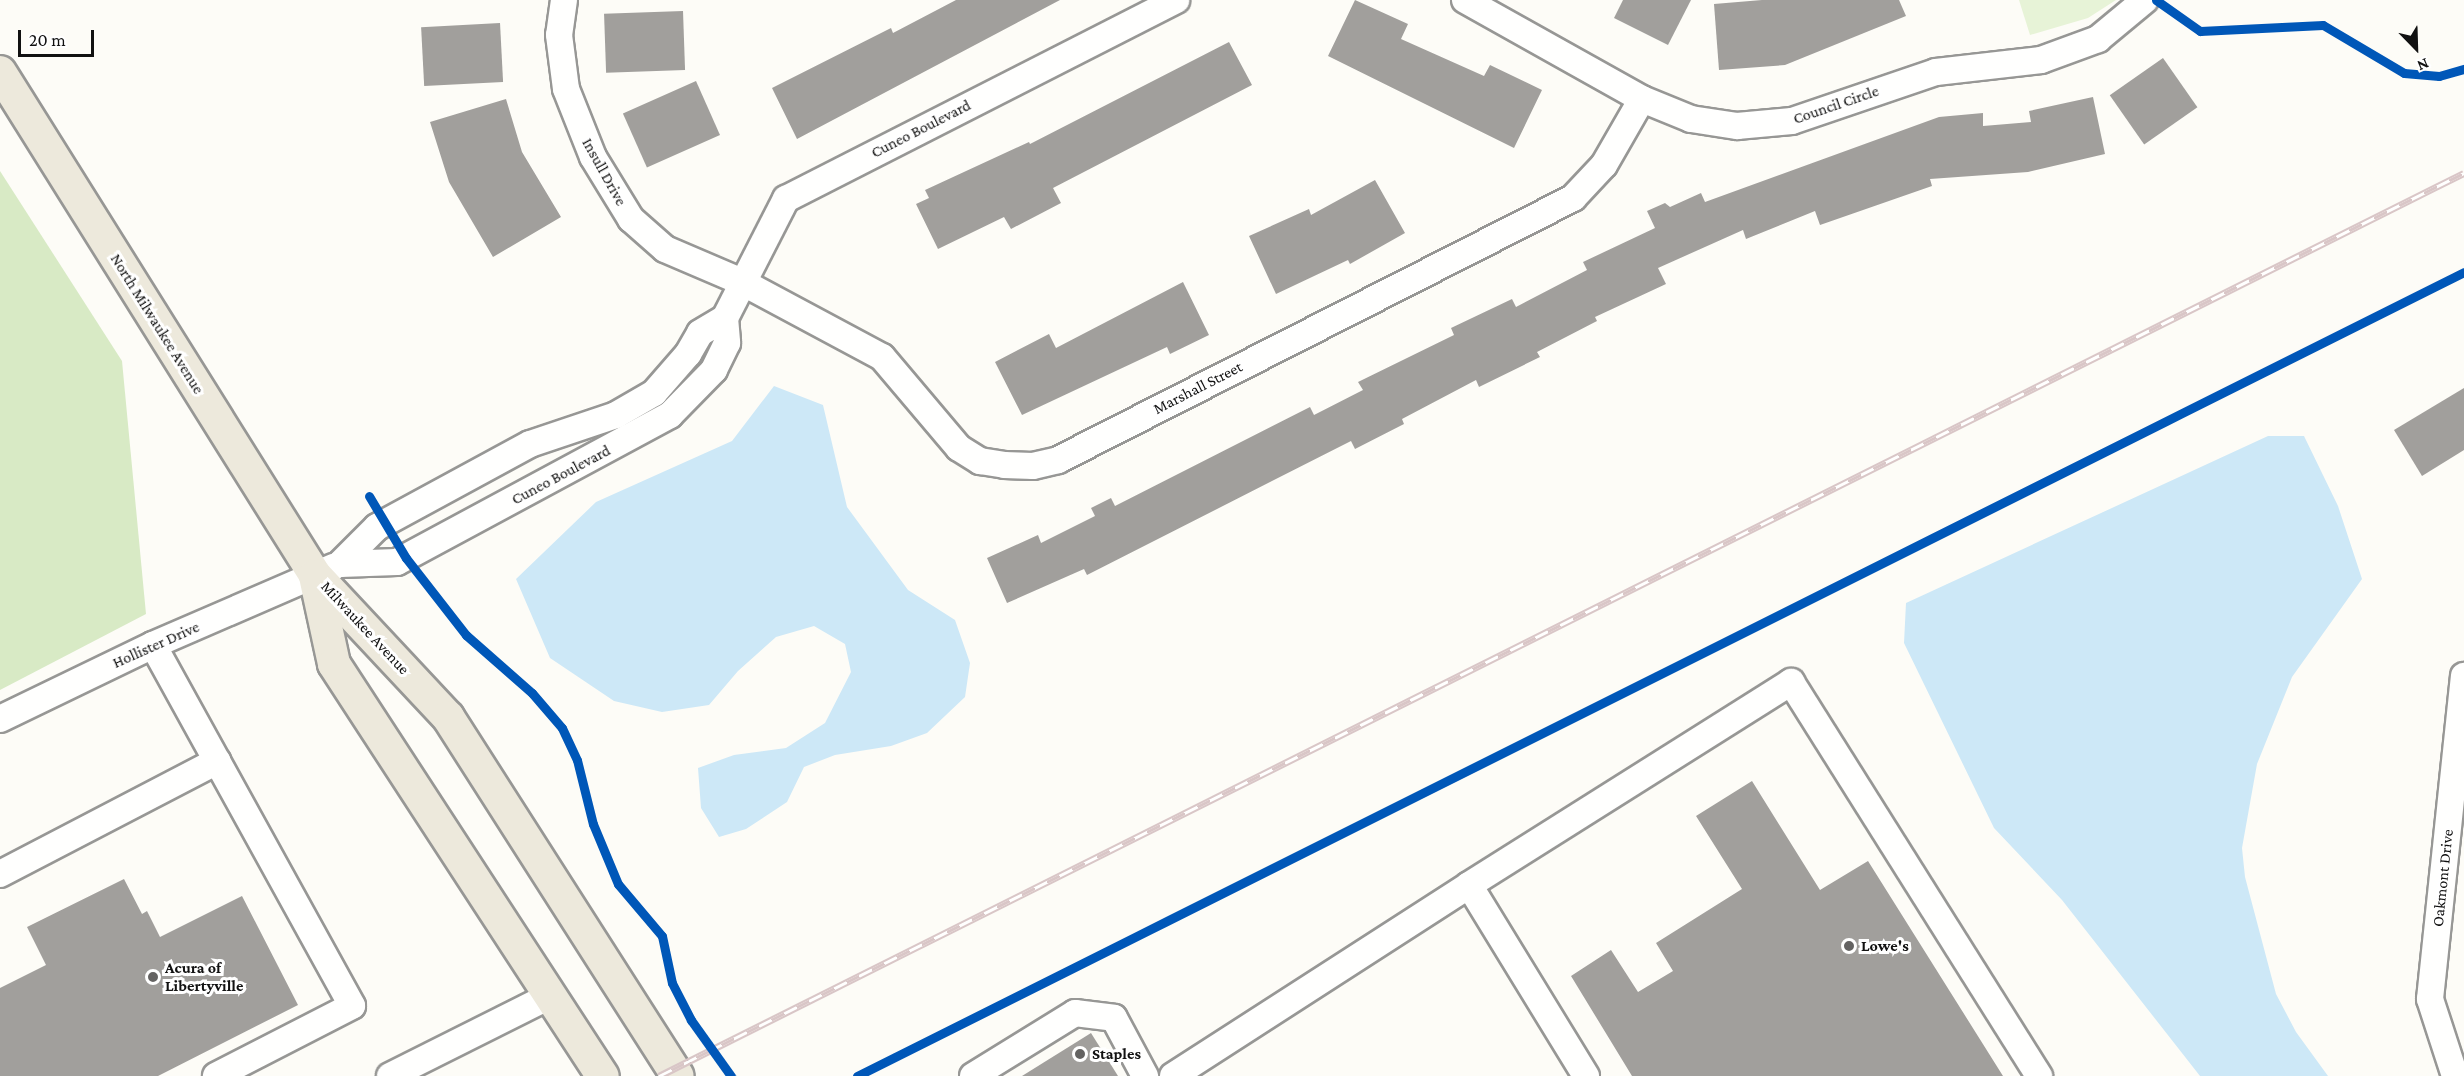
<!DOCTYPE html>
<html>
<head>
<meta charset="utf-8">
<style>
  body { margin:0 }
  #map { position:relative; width:2464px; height:1076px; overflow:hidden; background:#fdfcf7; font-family:"Crimson Pro",serif }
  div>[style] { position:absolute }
  .green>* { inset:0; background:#e7f3d7 }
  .forest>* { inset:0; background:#d8eac5 }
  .water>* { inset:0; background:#cde8f7 }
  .building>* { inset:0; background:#a19f9c; transform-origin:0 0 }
  .roads { filter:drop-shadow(2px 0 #979795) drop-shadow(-2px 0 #979795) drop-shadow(0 2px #979795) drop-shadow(0 -2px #979795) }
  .minor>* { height:26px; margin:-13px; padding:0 13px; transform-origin:13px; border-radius:13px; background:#fffffe }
  .major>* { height:32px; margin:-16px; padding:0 16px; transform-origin:16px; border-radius:16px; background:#ede9dc }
  .rail>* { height:7px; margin-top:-3.5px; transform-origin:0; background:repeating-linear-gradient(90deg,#fff 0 14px,#d9c6c7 0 28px); box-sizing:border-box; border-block:2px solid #d9c6c7 }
  .cycleway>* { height:9px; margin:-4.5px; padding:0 4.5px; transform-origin:4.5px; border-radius:4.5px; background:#0057b8 }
  .dots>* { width:16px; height:16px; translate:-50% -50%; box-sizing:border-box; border:3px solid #fff; border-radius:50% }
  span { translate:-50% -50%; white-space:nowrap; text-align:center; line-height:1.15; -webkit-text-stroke:6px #fff; paint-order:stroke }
  .street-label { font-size:16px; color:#111 }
  .poi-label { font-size:16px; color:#111; font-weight:700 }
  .left { translate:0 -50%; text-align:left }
  .north { position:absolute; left:2386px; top:18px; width:60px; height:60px; -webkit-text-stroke:4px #fff; paint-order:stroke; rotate:157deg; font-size:16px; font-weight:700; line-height:24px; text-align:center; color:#111 }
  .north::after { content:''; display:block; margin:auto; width:21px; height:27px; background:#111; clip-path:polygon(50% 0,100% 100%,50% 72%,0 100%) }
  .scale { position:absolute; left:18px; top:30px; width:76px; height:27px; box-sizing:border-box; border:3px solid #111; border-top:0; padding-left:8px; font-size:18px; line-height:21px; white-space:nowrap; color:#111; -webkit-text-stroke:4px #fff; paint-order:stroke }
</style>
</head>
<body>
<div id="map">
  <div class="green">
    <div style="clip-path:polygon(2019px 0,2116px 0,2088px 18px,2030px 35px)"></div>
  </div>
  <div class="forest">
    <div style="clip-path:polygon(0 171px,122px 361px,146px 614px,0 690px)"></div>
  </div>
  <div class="water">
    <div style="clip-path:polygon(774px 386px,823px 405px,847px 507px,908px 590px,955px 620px,970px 663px,965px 697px,927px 733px,891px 746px,835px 755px,804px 767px,787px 802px,746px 829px,719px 837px,701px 808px,698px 768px,734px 755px,786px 748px,825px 723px,851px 672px,845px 644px,814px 626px,776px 637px,738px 671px,709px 705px,662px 712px,614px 701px,550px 658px,516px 579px,596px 502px,732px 441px)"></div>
    <div style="clip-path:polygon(2268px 436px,2304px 436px,2338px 506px,2362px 579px,2292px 677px,2257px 764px,2242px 848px,2245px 877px,2276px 994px,2296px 1032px,2328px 1076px,2200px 1076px,2062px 900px,1994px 828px,1904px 643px,1906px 603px)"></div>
  </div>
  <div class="building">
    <div style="clip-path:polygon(956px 0,1060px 0,797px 139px,772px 88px,891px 28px,893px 33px)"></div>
    <div style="clip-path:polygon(1355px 0,1408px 24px,1401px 39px,1484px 76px,1490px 65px,1542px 90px,1514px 148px,1328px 56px)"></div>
    <div style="clip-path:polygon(1623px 0,1691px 0,1668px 45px,1614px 18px)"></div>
    <div style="clip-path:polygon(1762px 0,1899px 0,1906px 16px,1785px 65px,1719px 70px,1714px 4px)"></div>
    <div style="left:683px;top:11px;width:59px;height:79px;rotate:88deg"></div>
    <div style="left:500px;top:23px;width:59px;height:79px;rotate:87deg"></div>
    <div style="clip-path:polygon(1229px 42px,1252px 85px,1053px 188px,1061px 203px,1011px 229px,1004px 217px,938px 249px,916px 204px,929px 198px,925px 190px,1029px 142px,1030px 144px)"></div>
    <div style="left:2163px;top:58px;width:60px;height:65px;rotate:55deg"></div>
    <div style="left:696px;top:81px;width:59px;height:80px;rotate:66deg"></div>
    <div style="clip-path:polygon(2093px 97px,2105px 154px,2028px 172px,1930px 179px,1932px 186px,1820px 225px,1815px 211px,1746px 239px,1743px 230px,1658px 268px,1666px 284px,1595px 317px,1597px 321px,1537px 352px,1540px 357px,1479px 387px,1476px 380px,1402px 419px,1404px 424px,1355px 449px,1351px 441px,1087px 575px,1084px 569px,1007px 603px,987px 558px,1038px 535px,1041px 543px,1095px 516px,1091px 508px,1111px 498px,1115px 506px,1310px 407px,1314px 415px,1363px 390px,1358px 382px,1454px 335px,1451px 328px,1512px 299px,1516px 307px,1587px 270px,1583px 262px,1655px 228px,1647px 211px,1665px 203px,1670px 207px,1701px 193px,1705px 202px,1939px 117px,1983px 113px,1983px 126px,2031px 122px,2029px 111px)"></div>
    <div style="clip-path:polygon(506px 99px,522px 152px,561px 217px,493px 257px,449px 182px,430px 122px)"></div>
    <div style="clip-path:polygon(1375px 180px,1405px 233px,1350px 264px,1348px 260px,1276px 294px,1249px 236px,1309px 209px,1311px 215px)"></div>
    <div style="clip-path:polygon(1183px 282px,1209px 335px,1170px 354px,1167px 347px,1022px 415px,995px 362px,1049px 334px,1056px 348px)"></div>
    <div style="clip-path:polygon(2464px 388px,2464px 450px,2422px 476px,2394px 430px)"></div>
    <div style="clip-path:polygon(1752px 781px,1820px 890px,1868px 861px,2003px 1076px,1632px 1076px,1571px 976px,1611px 950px,1638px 992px,1673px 971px,1656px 943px,1742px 889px,1696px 816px)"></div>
    <div style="clip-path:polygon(124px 879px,142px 914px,147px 911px,160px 937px,242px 896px,298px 1005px,158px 1076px,0 1076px,0 988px,46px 965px,27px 927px)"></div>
    <div style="clip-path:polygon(1091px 1033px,1118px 1076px,1022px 1076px)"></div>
  </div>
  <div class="roads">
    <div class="minor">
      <div style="left:564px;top:0;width:35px;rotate:98deg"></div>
      <div style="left:559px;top:35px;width:54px;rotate:82.6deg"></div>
      <div style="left:566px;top:89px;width:73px;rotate:68.3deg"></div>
      <div style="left:593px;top:157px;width:73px;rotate:58.5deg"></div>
      <div style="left:631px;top:219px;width:45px;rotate:41.4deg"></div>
      <div style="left:665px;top:249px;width:82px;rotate:23.1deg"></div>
      <div style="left:740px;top:281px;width:161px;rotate:28.2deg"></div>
      <div style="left:882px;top:357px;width:119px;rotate:49.8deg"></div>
      <div style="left:959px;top:448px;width:25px;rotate:32deg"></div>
      <div style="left:980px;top:461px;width:24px;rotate:9deg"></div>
      <div style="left:1004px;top:465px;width:29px;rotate:2deg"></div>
      <div style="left:1033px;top:466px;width:26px;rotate:-13deg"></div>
      <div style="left:1058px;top:460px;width:578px;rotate:-26.96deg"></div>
      <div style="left:1573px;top:198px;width:45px;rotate:-46.8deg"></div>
      <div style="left:1604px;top:165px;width:76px;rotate:-60.1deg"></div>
      <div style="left:1465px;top:0;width:203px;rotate:29.2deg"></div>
      <div style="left:1642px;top:99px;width:53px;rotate:22.2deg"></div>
      <div style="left:1691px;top:119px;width:47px;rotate:8.7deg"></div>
      <div style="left:1737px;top:126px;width:55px;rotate:-5.2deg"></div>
      <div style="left:1792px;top:121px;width:152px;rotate:-18.8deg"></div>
      <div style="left:1936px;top:72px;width:106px;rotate:-6.5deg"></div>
      <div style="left:2041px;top:60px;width:61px;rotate:-20.2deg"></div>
      <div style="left:2098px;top:39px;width:61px;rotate:-39.7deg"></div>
      <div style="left:725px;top:318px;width:25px;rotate:85deg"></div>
      <div style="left:727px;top:343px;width:30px;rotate:116deg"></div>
      <div style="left:714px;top:370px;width:63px;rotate:134.4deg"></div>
      <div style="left:670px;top:415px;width:310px;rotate:151.7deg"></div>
      <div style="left:397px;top:562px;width:57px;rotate:178deg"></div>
      <div style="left:340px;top:564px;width:52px;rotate:-45deg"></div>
      <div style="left:377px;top:527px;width:174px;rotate:-28.5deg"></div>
      <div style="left:530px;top:444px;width:91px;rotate:-18.6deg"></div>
      <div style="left:616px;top:415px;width:44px;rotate:-30.1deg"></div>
      <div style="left:654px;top:393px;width:52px;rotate:-48.9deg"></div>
      <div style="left:688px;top:354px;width:24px;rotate:-60deg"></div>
      <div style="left:700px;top:333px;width:29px;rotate:-31deg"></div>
      <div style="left:725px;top:318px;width:134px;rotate:-62.9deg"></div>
      <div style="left:786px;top:199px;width:438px;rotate:-27deg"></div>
      <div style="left:153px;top:645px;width:412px;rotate:61.1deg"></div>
      <div style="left:352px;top:1006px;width:153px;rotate:152.8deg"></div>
      <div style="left:0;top:719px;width:170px;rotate:-25.8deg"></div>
      <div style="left:153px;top:645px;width:196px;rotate:-23.4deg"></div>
      <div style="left:0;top:874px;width:245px;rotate:-27.5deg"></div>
      <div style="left:1469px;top:885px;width:381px;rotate:-32.2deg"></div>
      <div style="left:1791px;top:682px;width:466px;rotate:57.8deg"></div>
      <div style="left:390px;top:1076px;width:177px;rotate:-26.6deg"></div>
      <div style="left:973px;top:1076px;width:120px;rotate:-31.7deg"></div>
      <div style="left:1075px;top:1013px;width:39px;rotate:7deg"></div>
      <div style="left:1114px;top:1018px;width:66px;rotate:61.9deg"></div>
      <div style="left:1173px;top:1076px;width:352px;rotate:-32.8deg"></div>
      <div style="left:1469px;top:885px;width:224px;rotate:58.5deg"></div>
      <div style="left:2455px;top:1076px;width:81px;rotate:-108deg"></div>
      <div style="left:2430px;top:999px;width:325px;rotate:-84deg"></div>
    </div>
    <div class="major">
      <div style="left:0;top:72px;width:593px;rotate:57.94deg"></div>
      <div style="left:315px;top:575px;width:195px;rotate:46.9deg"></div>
      <div style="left:448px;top:717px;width:426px;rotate:57.4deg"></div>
      <div style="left:315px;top:576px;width:90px;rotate:77.8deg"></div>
      <div style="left:334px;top:664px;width:492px;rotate:56.9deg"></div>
    </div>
  </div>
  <div class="rail">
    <div style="left:659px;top:1076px;width:2018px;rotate:-26.58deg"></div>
  </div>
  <div class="cycleway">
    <div style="left:2156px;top:0;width:54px;rotate:35.2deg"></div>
    <div style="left:2200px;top:31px;width:123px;rotate:-2.8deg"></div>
    <div style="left:2323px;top:25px;width:94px;rotate:30.7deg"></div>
    <div style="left:2404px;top:73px;width:35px;rotate:5deg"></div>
    <div style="left:2439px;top:76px;width:26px;rotate:-16deg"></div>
    <div style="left:369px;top:496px;width:72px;rotate:59.2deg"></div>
    <div style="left:406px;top:558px;width:98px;rotate:52.1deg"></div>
    <div style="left:466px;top:635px;width:88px;rotate:41.3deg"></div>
    <div style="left:532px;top:693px;width:46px;rotate:49.4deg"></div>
    <div style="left:562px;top:728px;width:35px;rotate:65deg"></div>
    <div style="left:577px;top:760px;width:66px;rotate:76deg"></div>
    <div style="left:593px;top:824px;width:65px;rotate:67.4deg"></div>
    <div style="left:618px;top:884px;width:68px;rotate:49.8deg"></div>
    <div style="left:662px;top:936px;width:48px;rotate:78deg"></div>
    <div style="left:672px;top:983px;width:42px;rotate:62.8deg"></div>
    <div style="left:691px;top:1020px;width:69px;rotate:54.5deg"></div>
    <div style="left:857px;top:1076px;width:1797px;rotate:-26.58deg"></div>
  </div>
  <div class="dots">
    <div style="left:1849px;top:946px;background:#646362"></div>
    <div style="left:153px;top:977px;background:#646362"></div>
    <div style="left:1080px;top:1054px;background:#646362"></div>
  </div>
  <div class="street-label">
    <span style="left:1836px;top:105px;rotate:-19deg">Council Circle</span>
    <span style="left:921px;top:129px;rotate:-27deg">Cuneo Boulevard</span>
    <span style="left:604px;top:172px;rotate:61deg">Insull Drive</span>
    <span style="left:157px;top:324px;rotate:58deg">North Milwaukee Avenue</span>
    <span style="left:1198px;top:388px;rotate:-27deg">Marshall Street</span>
    <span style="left:561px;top:475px;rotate:-28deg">Cuneo Boulevard</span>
    <span style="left:365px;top:628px;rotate:47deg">Milwaukee Avenue</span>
    <span style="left:156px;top:645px;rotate:-24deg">Hollister Drive</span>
    <span style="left:2443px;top:878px;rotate:-84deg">Oakmont Drive</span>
  </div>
  <div class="poi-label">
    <span class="left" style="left:1861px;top:946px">Lowe's</span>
    <span class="left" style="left:165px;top:977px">Acura of<br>Libertyville</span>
    <span class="left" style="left:1092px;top:1054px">Staples</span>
  </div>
  <div class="north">N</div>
  <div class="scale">20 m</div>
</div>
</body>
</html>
